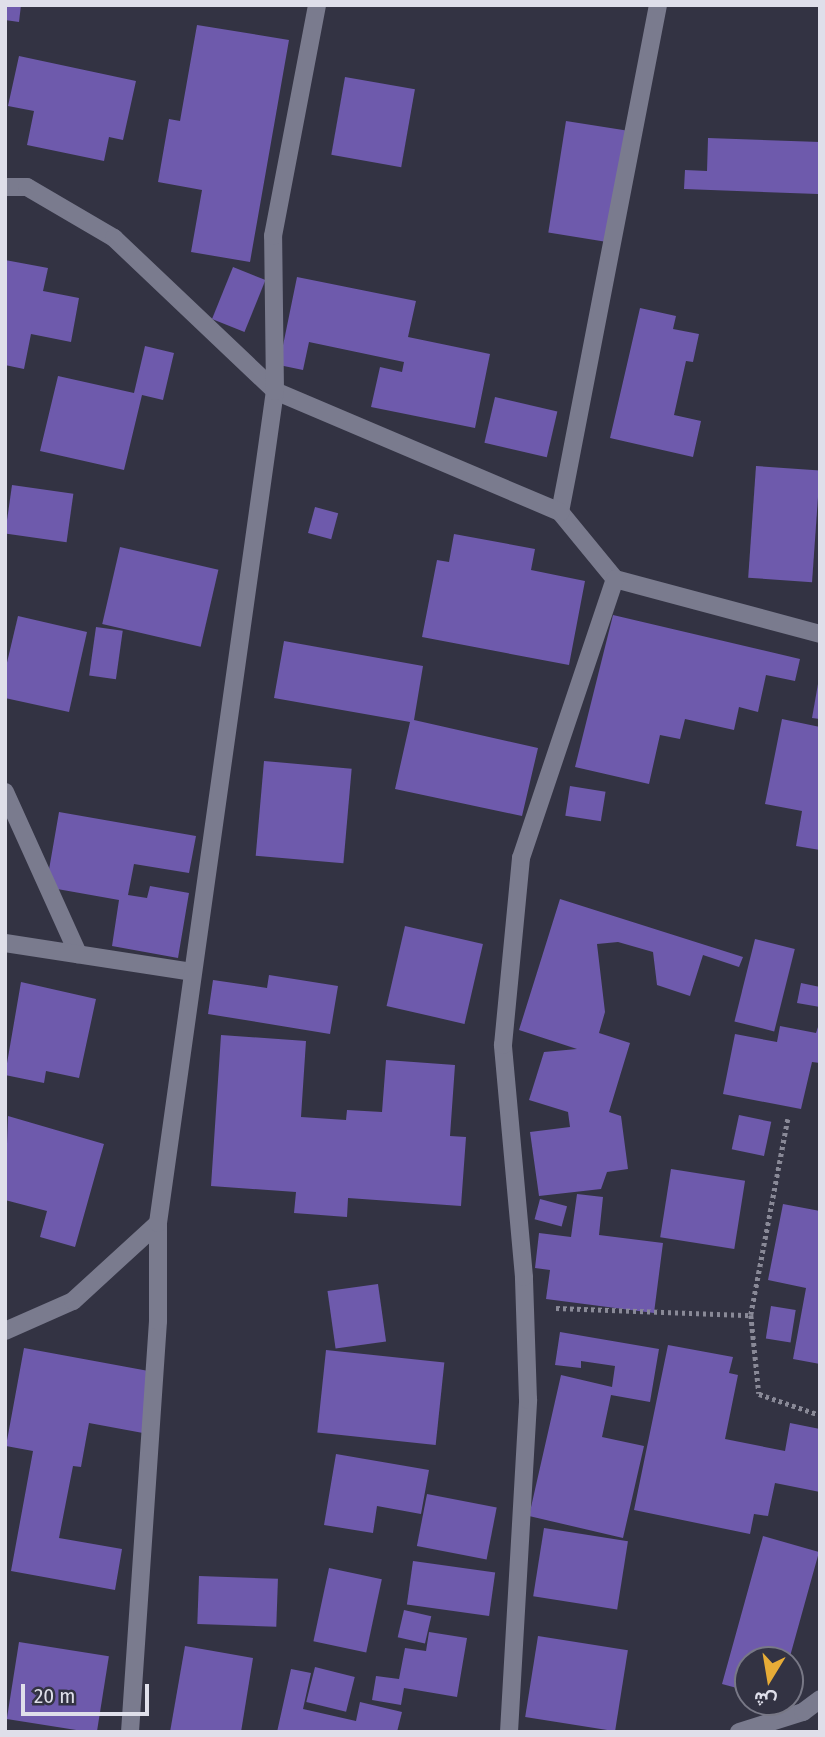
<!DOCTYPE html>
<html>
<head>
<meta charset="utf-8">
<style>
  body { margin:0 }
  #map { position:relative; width:825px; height:1737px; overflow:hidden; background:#333343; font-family:"Fira Sans Condensed",Vazirmatn,sans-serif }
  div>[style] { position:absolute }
  .building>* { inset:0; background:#6e5aac; transform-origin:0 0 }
  .path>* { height:4.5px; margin-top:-2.25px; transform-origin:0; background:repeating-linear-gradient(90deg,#898997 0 3.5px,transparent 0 7px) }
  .street>* { height:18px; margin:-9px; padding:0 9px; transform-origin:9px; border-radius:9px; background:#7a7b8e }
  .secondary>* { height:18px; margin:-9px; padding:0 9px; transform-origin:9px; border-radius:9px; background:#7a7b8e }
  span { translate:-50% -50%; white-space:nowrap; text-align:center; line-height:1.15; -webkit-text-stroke:5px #333343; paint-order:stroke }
  .frame { position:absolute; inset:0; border:7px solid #dfdfea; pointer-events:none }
  .north { position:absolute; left:734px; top:1646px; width:70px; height:70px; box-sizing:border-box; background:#333343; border:2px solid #787886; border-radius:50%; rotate:191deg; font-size:19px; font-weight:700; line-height:28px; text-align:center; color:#dfdfea }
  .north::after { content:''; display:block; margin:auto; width:24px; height:32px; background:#e7ac37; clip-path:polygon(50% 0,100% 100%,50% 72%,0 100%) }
  .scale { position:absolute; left:21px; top:1684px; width:128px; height:32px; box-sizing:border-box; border:4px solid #dfdfea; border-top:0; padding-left:9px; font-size:21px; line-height:24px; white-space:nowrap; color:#dfdfea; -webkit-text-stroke:5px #333343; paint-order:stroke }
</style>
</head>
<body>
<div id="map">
  <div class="building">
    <div style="clip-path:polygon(5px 5px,21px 5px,19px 22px,5px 20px)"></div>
    <div style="clip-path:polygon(197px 25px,289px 40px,250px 262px,191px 252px,202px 190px,158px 182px,169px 119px,180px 121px)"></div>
    <div style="clip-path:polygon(19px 56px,136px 81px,123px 140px,109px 137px,104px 161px,27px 145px,34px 111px,8px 106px)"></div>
    <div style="left:345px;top:77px;width:71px;height:79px;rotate:10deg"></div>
    <div style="left:566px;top:121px;width:61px;height:113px;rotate:9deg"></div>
    <div style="clip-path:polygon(708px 138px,820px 142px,818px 194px,684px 189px,685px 170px,707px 171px)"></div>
    <div style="clip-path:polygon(5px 260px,48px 268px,43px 291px,79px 298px,71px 342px,31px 334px,24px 369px,5px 365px)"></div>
    <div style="left:233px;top:267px;width:35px;height:56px;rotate:22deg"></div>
    <div style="clip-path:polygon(297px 277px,416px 301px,408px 337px,490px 354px,475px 428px,371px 407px,380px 367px,402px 372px,404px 362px,309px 342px,303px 370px,279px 365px)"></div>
    <div style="clip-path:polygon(640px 308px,676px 316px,673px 329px,699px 334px,693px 362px,686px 361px,674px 415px,701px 421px,693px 457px,610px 438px)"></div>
    <div style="clip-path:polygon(145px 346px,174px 353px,163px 400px,142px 395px,124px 470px,40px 451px,58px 376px,134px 393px)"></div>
    <div style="left:495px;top:397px;width:64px;height:47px;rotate:13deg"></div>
    <div style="left:756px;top:466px;width:64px;height:112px;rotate:4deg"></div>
    <div style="left:12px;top:485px;width:62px;height:49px;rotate:8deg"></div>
    <div style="left:315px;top:507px;width:24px;height:27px;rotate:15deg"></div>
    <div style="clip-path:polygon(454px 534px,535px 549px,531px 570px,585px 581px,569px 665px,422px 637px,437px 560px,449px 562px)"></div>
    <div style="left:120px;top:547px;width:101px;height:79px;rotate:13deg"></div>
    <div style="clip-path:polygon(613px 615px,800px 659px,795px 681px,766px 675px,758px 712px,739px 707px,734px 730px,685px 719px,680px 739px,660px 735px,649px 784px,575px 767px)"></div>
    <div style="clip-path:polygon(18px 616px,87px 632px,69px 712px,5px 698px,5px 671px)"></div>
    <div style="left:96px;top:627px;width:27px;height:49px;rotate:8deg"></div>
    <div style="clip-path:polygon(284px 641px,423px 666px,414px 720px,538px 748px,522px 816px,395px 789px,410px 722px,274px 698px)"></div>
    <div style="clip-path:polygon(818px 684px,820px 684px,820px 719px,812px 718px)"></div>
    <div style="clip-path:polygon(782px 719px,820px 727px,820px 850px,796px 846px,802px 811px,765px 804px)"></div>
    <div style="left:264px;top:761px;width:88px;height:95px;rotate:5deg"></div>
    <div style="left:570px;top:786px;width:36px;height:30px;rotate:9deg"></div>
    <div style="clip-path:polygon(59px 812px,196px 836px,189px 873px,134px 864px,128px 895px,147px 898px,150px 886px,189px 893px,178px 958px,112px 946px,119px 900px,46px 887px)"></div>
    <div style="clip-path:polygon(560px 899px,743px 957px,739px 967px,703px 955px,690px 996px,657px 985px,653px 952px,618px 942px,597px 944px,605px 1012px,599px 1033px,630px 1043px,609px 1112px,621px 1116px,628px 1169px,607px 1172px,601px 1189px,539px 1196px,530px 1132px,570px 1127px,568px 1112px,529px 1100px,544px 1052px,577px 1049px,519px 1030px)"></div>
    <div style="left:405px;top:926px;width:80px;height:82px;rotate:13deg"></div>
    <div style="left:755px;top:939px;width:41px;height:85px;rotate:14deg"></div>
    <div style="clip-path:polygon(269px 975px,338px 986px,330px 1034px,208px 1014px,213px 980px,267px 988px)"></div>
    <div style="clip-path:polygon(21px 982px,96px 999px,79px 1078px,46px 1071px,44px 1083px,5px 1075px)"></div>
    <div style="clip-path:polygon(801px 983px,820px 987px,820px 1007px,797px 1003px)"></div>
    <div style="clip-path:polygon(820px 1021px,820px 1063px,812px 1062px,801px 1109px,723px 1094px,735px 1034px,777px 1042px,780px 1026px,816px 1033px)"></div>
    <div style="clip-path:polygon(221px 1035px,306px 1041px,301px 1117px,346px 1120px,347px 1110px,382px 1112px,386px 1060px,455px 1065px,450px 1136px,466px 1137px,461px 1206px,348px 1198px,347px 1217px,294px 1213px,296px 1192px,211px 1186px)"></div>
    <div style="left:739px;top:1115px;width:33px;height:35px;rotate:12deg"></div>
    <div style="clip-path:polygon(8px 1116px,104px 1144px,75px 1247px,40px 1237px,47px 1211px,5px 1200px)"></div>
    <div style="left:671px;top:1169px;width:75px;height:69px;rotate:9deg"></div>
    <div style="clip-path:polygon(577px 1194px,603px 1197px,599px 1235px,663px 1243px,654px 1313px,546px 1299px,550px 1270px,535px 1268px,539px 1233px,571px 1237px)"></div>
    <div style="left:540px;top:1199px;width:28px;height:21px;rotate:15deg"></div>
    <div style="clip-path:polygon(783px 1204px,820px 1211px,820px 1364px,793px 1359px,806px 1288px,768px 1280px)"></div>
    <div style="left:378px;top:1284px;width:58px;height:51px;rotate:82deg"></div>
    <div style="left:771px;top:1306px;width:25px;height:33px;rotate:9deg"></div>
    <div style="clip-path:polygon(560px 1332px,659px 1349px,650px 1402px,611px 1395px,602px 1437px,644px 1446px,623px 1538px,529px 1516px,561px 1375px,612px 1387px,615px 1366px,581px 1361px,581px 1368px,555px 1365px)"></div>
    <div style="clip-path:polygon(668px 1345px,733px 1357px,729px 1373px,738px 1375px,725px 1439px,785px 1451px,790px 1423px,820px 1429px,820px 1492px,775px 1483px,768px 1516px,754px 1514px,750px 1534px,634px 1510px)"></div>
    <div style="clip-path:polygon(24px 1348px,154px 1372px,143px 1433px,89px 1423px,81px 1467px,73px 1466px,59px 1538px,122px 1549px,115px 1590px,11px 1571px,33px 1451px,6px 1446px)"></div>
    <div style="left:326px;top:1350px;width:119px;height:83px;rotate:6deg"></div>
    <div style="clip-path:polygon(336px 1454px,429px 1470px,421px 1514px,377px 1506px,373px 1533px,324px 1525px)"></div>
    <div style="left:427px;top:1494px;width:71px;height:53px;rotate:11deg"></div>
    <div style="left:544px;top:1528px;width:85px;height:69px;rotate:9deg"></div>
    <div style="clip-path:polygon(763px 1536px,819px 1552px,789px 1660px,748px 1660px,748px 1691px,722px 1684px)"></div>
    <div style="left:413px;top:1561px;width:83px;height:44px;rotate:8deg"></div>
    <div style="left:329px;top:1568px;width:54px;height:75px;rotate:12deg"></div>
    <div style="left:199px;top:1576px;width:79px;height:48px;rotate:2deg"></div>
    <div style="left:404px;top:1610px;width:28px;height:28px;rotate:13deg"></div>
    <div style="clip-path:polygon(429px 1632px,467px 1638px,457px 1697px,404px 1688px,401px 1705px,372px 1700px,376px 1676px,399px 1679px,405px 1648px,426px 1651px)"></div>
    <div style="left:538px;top:1636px;width:91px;height:82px;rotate:9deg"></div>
    <div style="left:19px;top:1642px;width:91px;height:78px;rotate:9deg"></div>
    <div style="clip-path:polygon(185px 1646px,253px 1658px,241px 1732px,170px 1732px)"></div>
    <div style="left:315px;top:1667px;width:41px;height:36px;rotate:14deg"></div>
    <div style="clip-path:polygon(291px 1669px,311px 1673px,303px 1709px,356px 1721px,360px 1702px,402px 1712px,397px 1732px,277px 1732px)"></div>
  </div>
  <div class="path">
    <div style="left:788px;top:1119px;width:199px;rotate:100.7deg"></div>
    <div style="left:751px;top:1315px;width:79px;rotate:84.2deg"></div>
    <div style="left:759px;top:1394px;width:65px;rotate:19deg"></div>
    <div style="left:556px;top:1308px;width:195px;rotate:2.1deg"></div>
  </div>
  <div class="street">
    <div style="left:658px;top:5px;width:516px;rotate:100.94deg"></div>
    <div style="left:560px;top:512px;width:87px;rotate:50.6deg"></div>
    <div style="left:615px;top:579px;width:212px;rotate:15deg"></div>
    <div style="left:5px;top:187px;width:22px"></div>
    <div style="left:27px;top:187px;width:101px;rotate:30.4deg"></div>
    <div style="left:114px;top:238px;width:222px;rotate:43.5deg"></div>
    <div style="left:275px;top:391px;width:310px;rotate:23deg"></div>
    <div style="left:5px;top:792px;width:178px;rotate:65.7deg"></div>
    <div style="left:5px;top:943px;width:189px;rotate:8.8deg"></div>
    <div style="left:5px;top:1331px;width:74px;rotate:-23.8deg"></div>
    <div style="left:73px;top:1301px;width:115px;rotate:-42.5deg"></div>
    <div style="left:130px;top:1732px;width:412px;rotate:-86.1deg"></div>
    <div style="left:158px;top:1321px;width:98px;rotate:-90deg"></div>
    <div style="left:158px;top:1223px;width:840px;rotate:-82deg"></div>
    <div style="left:275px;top:391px;width:155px;rotate:-90.7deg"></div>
    <div style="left:273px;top:236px;width:235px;rotate:-79.2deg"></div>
    <div style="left:509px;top:1732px;width:333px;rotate:-86.7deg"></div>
    <div style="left:528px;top:1400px;width:123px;rotate:-91.9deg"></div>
    <div style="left:524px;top:1277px;width:233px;rotate:-95.2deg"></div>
    <div style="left:503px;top:1045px;width:188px;rotate:-84.5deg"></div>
    <div style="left:521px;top:858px;width:294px;rotate:-71.4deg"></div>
  </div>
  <div class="secondary">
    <div style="left:739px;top:1732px;width:67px;rotate:-17.4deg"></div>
    <div style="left:803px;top:1712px;width:21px;rotate:-37deg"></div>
  </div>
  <div class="frame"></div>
  <div class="north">ش</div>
  <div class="scale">20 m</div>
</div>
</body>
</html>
